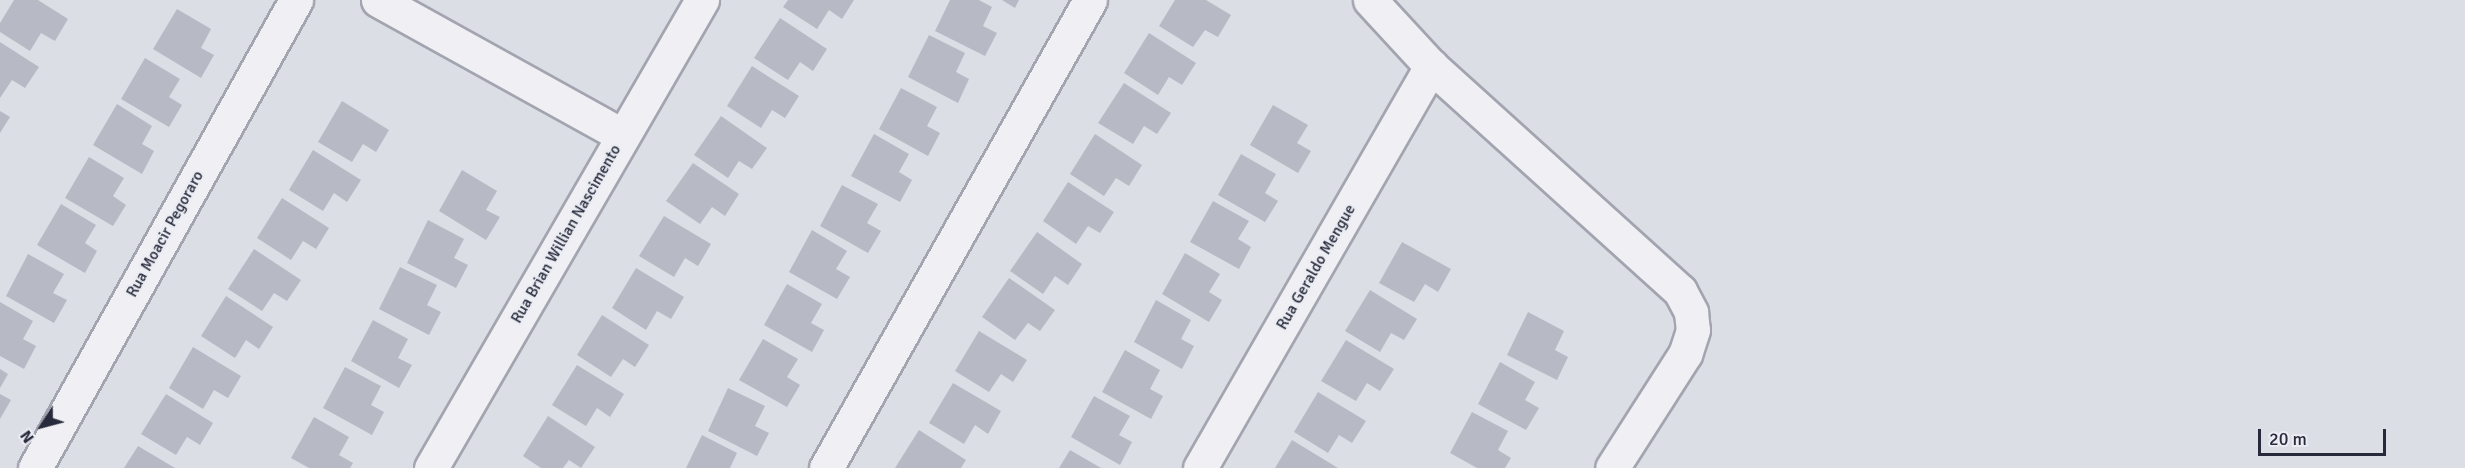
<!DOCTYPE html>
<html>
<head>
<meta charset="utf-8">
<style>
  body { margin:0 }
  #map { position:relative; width:2465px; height:468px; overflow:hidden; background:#dcdee5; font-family:Signika,sans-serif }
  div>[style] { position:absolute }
  .building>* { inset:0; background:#b7b9c5 }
  .roads { filter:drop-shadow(2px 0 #a2a4af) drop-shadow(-2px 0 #a2a4af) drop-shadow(0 2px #a2a4af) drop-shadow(0 -2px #a2a4af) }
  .minor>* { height:33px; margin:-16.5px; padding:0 16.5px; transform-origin:16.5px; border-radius:16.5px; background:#efeff4 }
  span { translate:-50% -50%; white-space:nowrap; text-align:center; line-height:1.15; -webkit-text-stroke:4.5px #ebedf3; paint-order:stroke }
  .street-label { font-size:16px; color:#272a3b }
  .north { position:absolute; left:12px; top:396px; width:60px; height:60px; -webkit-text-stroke:4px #ebedf3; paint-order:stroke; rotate:234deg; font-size:16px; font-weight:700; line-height:24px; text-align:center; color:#272a3b }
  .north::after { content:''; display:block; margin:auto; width:21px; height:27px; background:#272a3b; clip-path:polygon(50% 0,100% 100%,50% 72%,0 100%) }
  .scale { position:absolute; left:2258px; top:429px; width:128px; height:27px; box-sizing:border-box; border:3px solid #272a3b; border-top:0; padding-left:8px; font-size:18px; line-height:21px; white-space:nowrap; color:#272a3b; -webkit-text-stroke:4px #ebedf3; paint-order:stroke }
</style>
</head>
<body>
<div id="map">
  <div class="building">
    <div style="clip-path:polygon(14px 0,38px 0,68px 19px,55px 41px,41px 33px,30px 51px,0 32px,0 23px)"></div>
    <div style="clip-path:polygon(788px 0,854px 0,842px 19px,829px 10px,817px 29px,783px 7px)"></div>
    <div style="clip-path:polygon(950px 0,979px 0,992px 7px,983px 26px,997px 33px,985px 56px,935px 31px)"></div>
    <div style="clip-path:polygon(1002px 0,1019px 0,1015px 8px)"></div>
    <div style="clip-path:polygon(1175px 0,1206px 0,1231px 15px,1218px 37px,1205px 30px,1193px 47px,1159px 26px)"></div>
    <div style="clip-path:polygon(177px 9px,211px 29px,201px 48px,214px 55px,201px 78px,153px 49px)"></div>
    <div style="clip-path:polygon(780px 18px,827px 49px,813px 71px,800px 62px,788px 80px,754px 58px)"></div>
    <div style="clip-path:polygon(1149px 33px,1196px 63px,1182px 85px,1169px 77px,1158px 95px,1124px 73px)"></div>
    <div style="clip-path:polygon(929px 35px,965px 53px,956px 72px,969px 79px,958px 103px,908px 77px)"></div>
    <div style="clip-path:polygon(0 42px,39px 67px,25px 88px,12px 80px,0 98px)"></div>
    <div style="clip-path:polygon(145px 58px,180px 79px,169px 97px,182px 105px,169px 127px,121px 99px)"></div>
    <div style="clip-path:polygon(752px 66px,799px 96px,785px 118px,772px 110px,761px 128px,727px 106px)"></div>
    <div style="clip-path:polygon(1124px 83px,1171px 113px,1157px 134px,1144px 126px,1133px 144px,1098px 123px)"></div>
    <div style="clip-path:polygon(901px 88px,937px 107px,927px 126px,940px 133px,928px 156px,879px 129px)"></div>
    <div style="clip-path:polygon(342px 101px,389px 130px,376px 152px,363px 144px,352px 162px,318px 142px)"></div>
    <div style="clip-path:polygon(117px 104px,152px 126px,142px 144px,154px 151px,142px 174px,93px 145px)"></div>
    <div style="clip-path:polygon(1273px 105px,1308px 125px,1297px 143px,1311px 151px,1298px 173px,1250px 145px)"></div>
    <div style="clip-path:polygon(0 111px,10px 117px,0 133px)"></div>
    <div style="clip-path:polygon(721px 116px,767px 148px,752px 169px,739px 161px,728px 178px,694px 155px)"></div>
    <div style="clip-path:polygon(874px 134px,909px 154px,899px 172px,912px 180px,900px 202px,851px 176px)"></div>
    <div style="clip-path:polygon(1095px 134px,1142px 165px,1129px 186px,1116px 178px,1104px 196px,1070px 174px)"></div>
    <div style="clip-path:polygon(313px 150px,361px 180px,347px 202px,334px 193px,323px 211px,289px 190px)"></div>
    <div style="clip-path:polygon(1241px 154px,1276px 174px,1265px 193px,1278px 201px,1265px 222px,1218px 195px)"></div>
    <div style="clip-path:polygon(89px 157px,124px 178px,113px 196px,126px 205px,113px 226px,65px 198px)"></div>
    <div style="clip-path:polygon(693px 163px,739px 194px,725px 216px,712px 207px,700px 224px,666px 201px)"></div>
    <div style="clip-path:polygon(462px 170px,497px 191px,486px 210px,500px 217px,486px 240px,439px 211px)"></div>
    <div style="clip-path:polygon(1068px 182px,1114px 212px,1100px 233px,1088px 226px,1076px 244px,1043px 221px)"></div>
    <div style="clip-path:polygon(842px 185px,878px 204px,867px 223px,881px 231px,868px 253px,820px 226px)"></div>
    <div style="clip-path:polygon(282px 198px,329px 228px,316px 249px,303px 241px,291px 260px,257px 238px)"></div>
    <div style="clip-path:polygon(1213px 201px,1249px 221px,1238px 239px,1251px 247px,1239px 269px,1190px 242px)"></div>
    <div style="clip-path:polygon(61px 204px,96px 225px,85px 243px,97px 251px,85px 273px,37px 245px)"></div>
    <div style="clip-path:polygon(664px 216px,711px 244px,698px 266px,685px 258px,674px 277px,639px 256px)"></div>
    <div style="clip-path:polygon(428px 220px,464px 239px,454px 258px,468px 265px,456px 288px,407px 263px)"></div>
    <div style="clip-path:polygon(812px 230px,847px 251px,836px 269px,850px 277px,837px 299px,789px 272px)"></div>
    <div style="clip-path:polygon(1037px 232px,1082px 264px,1068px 285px,1055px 276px,1043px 294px,1010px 271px)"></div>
    <div style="clip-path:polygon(1402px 242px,1451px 269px,1438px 292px,1425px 284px,1414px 302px,1379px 283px)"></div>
    <div style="clip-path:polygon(254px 249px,301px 280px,287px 301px,274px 293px,262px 311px,228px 289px)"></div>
    <div style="clip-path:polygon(1185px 253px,1220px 274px,1209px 292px,1222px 300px,1209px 322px,1162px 294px)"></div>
    <div style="clip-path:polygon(28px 254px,64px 274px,53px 293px,67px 300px,54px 323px,6px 296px)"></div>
    <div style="clip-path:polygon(400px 267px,437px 285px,427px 305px,441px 312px,429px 335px,379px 309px)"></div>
    <div style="clip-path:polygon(636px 268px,684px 297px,671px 319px,657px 311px,646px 330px,612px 308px)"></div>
    <div style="clip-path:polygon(1009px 278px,1055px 310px,1040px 331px,1028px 323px,1015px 340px,982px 317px)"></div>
    <div style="clip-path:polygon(787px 284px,822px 304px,811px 323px,824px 330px,812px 352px,764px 325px)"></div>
    <div style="clip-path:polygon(1370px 290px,1417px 319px,1404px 340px,1391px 333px,1380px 352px,1345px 331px)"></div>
    <div style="clip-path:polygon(226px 296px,273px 327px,259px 349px,246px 340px,235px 358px,201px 336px)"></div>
    <div style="clip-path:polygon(1156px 300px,1191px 320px,1181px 339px,1194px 346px,1182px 369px,1134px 342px)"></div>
    <div style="clip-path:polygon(0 302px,33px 321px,23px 339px,36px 346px,24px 369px,0 356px)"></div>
    <div style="clip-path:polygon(1528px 312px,1564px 331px,1555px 350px,1568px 357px,1557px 380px,1507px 355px)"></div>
    <div style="clip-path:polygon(602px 315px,649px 345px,635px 367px,623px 359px,611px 377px,577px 355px)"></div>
    <div style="clip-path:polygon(373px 320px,408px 339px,398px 358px,412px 365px,399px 388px,351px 361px)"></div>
    <div style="clip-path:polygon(979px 331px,1027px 360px,1013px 382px,1001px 374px,989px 392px,955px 371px)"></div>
    <div style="clip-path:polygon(763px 339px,798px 359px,787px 377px,800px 385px,787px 407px,739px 380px)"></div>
    <div style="clip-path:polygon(1346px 340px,1394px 369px,1380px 391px,1367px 383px,1356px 401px,1321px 381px)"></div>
    <div style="clip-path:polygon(193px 347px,241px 376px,228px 398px,214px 390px,203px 409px,169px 388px)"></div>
    <div style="clip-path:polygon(1125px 350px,1160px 370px,1150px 389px,1163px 396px,1151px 419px,1102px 392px)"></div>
    <div style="clip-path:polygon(1500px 362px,1535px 382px,1525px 400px,1539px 408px,1526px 430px,1478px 404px)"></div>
    <div style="clip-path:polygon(577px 365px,624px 394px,610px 417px,597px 408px,586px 426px,552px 405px)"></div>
    <div style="clip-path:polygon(345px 367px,381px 386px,371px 405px,384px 412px,372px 435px,323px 408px)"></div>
    <div style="clip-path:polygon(0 369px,8px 374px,0 388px)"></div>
    <div style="clip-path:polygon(953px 383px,1001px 411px,988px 434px,975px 425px,964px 444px,929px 423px)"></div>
    <div style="clip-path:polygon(728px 388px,765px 406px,755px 426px,769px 433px,757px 456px,708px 431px)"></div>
    <div style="clip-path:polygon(1318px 392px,1366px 421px,1352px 443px,1339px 435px,1328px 453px,1294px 432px)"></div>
    <div style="clip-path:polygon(0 394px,11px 400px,0 419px)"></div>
    <div style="clip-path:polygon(166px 394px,213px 423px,200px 445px,187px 437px,176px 455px,141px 434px)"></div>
    <div style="clip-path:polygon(1094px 396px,1130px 416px,1119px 435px,1132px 442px,1120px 465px,1071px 437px)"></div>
    <div style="clip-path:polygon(1472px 412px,1508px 431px,1498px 450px,1511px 458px,1505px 468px,1477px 468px,1450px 453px)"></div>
    <div style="clip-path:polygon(548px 416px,595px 447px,581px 468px,569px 460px,563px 468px,541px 468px,523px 456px)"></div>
    <div style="clip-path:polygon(314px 417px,349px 437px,339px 455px,353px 463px,350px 468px,309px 468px,291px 458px)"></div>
    <div style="clip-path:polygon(919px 430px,966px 460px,961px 468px,895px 468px)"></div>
    <div style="clip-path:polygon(702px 435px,737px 453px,730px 468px,686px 468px)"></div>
    <div style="clip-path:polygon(1292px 440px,1338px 468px,1275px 468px)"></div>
    <div style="clip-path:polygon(138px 446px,175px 468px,124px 468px)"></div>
    <div style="clip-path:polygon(1070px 450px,1101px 468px,1059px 468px)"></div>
  </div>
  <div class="roads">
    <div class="minor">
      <div style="left:378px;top:0;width:280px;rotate:29deg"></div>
      <div style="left:1370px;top:0;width:90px;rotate:47.3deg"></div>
      <div style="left:1431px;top:66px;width:336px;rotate:42.1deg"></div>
      <div style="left:1680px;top:291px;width:24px;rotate:62deg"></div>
      <div style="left:1691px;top:312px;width:18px;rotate:84deg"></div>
      <div style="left:1693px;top:330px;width:25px;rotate:108deg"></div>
      <div style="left:1685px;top:354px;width:135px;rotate:122.6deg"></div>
      <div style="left:35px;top:468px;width:536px;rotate:-60.85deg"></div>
      <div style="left:431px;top:468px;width:541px;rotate:-59.93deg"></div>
      <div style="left:826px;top:468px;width:537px;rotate:-60.57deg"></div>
      <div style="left:1200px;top:468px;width:464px;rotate:-60.1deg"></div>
    </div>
  </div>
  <div class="street-label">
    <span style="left:165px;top:234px;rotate:-61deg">Rua Moacir Pegoraro</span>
    <span style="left:566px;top:234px;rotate:-60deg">Rua Brian Willian Nascimento</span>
    <span style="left:1316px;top:267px;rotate:-60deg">Rua Geraldo Mengue</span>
  </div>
  <div class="north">N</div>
  <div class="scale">20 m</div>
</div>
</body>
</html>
